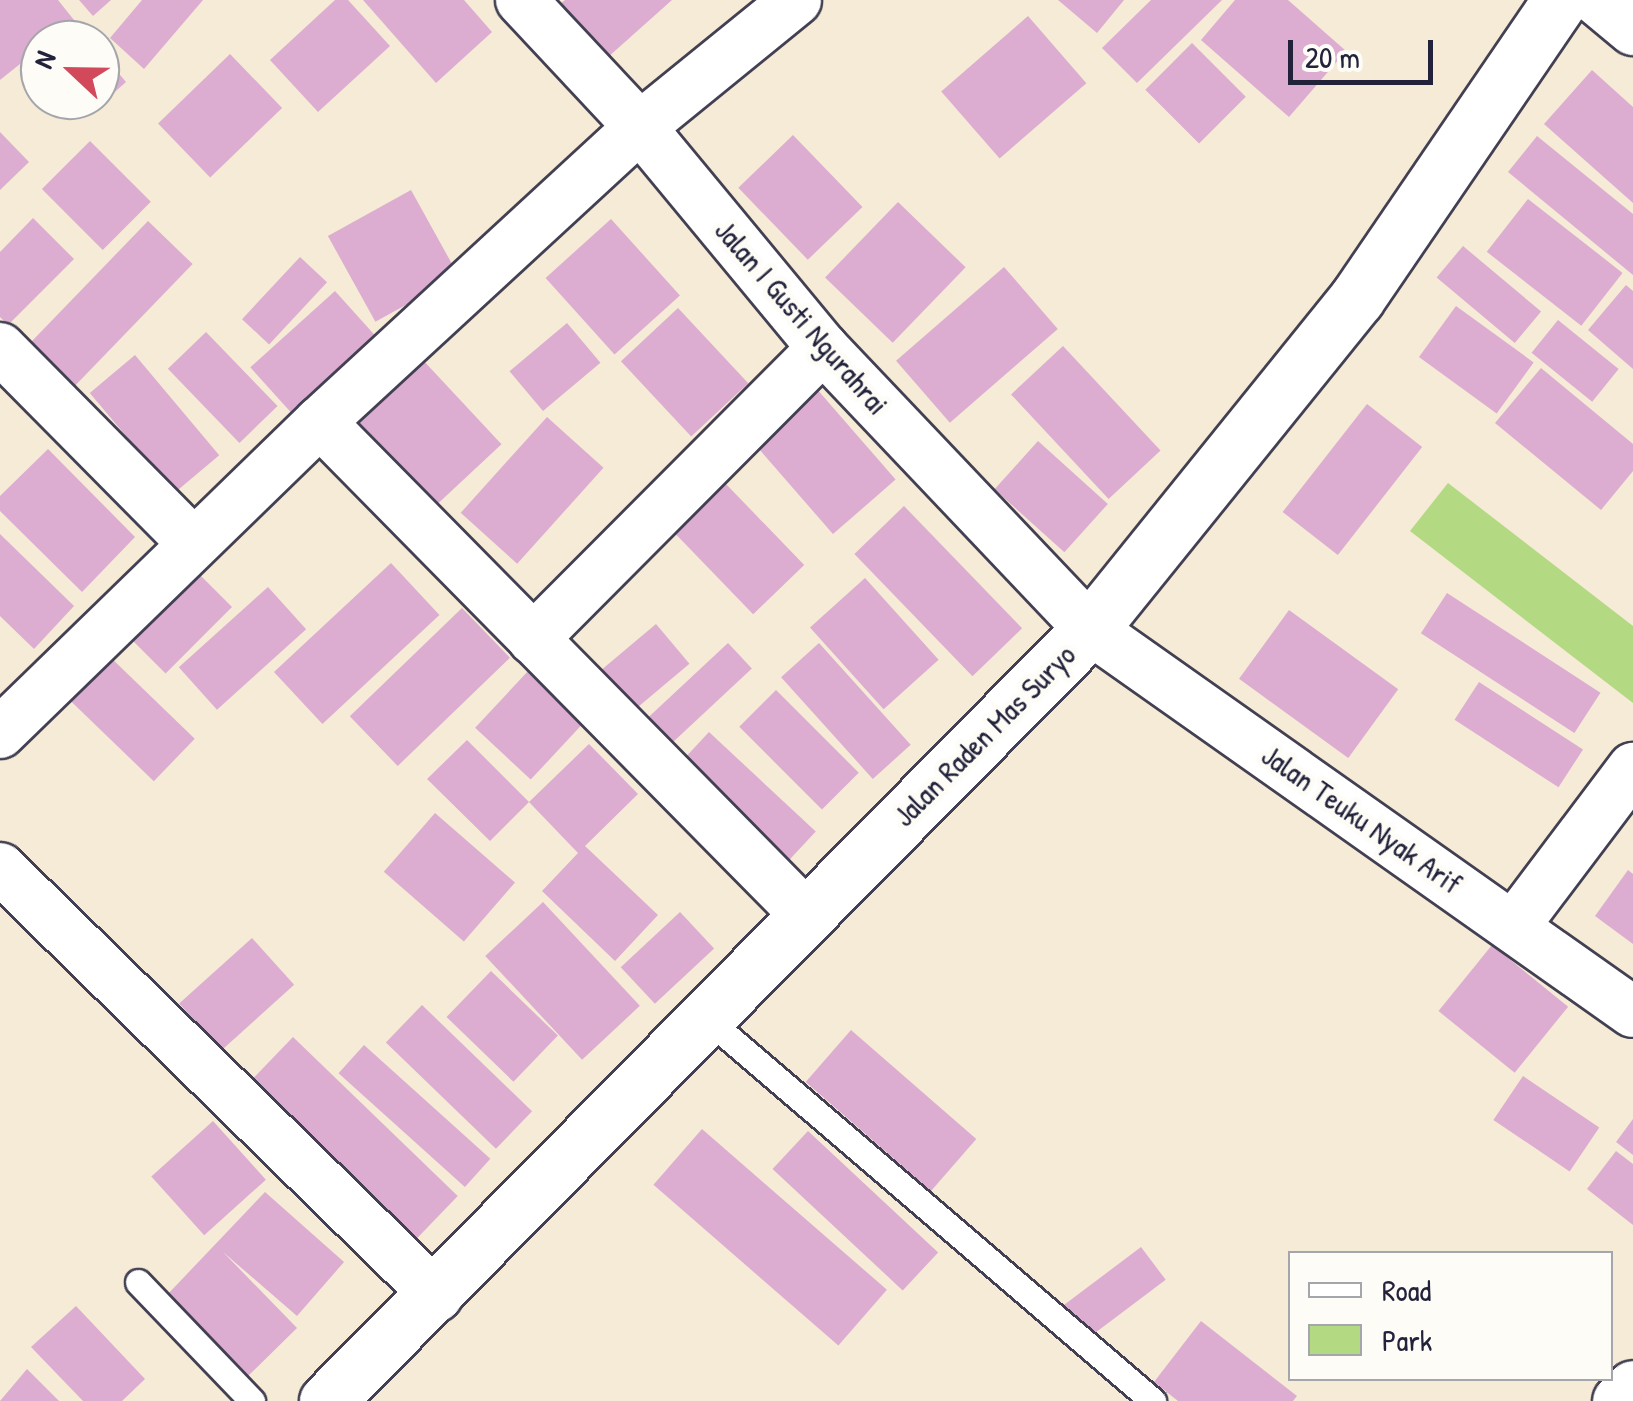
<!DOCTYPE html>
<html>
<head>
<meta charset="utf-8">
<style>
  body { margin:0 }
  #map { position:relative; width:1633px; height:1401px; overflow:hidden; background:#f5ebd6; font-family:"Patrick Hand",sans-serif }
  div>[style] { position:absolute }
  .green>* { inset:0; background:#b3d983 }
  .building>* { inset:0; background:#dcadd1; transform-origin:0 0 }
  .roads { filter:drop-shadow(2px 0 #424052) drop-shadow(-2px 0 #424052) drop-shadow(0 2px #424052) drop-shadow(0 -2px #424052) }
  .lane>* { height:25px; margin:-12.5px; padding:0 12.5px; transform-origin:12.5px; border-radius:12.5px; background:#fff }
  .street>* { height:50px; margin:-25px; padding:0 25px; transform-origin:25px; border-radius:25px; background:#fff }
  .secondary>* { height:55px; margin:-27.5px; padding:0 27.5px; transform-origin:27.5px; border-radius:27.5px; background:#fff }
  span { translate:-50% -50%; white-space:nowrap; text-align:center; line-height:1.15; -webkit-text-stroke:10px #fdfcf7; paint-order:stroke }
  .street-label { font-size:30px; color:#22223b }
  .legend { position:absolute; left:1288px; top:1251px; width:325px; height:130px; box-sizing:border-box; background:#fdfcf7; border:2px solid #a5a5ac; margin:0; padding:12px 18px; list-style:none; font-size:30px; color:#22223b }
  .legend li { display:flex; align-items:center; gap:20px; height:50px }
  .legend b { width:50px; border:2px solid #a5a5ac }
  .north { position:absolute; left:20px; top:20px; width:100px; height:100px; box-sizing:border-box; background:#fdfcf7; border:2px solid #a5a5ac; border-radius:50%; rotate:292deg; font-size:28px; font-weight:700; line-height:40px; text-align:center; color:#22223b }
  .north::after { content:''; display:block; margin:auto; width:35px; height:45px; background:#d1495b; clip-path:polygon(50% 0,100% 100%,50% 72%,0 100%) }
  .scale { position:absolute; left:1288px; top:40px; width:145px; height:45px; box-sizing:border-box; border:5px solid #22223b; border-top:0; padding-left:12px; font-size:30px; line-height:35px; white-space:nowrap; color:#22223b; -webkit-text-stroke:8px #fdfcf7; paint-order:stroke }
</style>
</head>
<body>
<div id="map">
  <div class="green">
    <div style="clip-path:polygon(1448px 483px,1633px 626px,1633px 703px,1410px 531px)"></div>
  </div>
  <div class="building">
    <div style="clip-path:polygon(0 0,58px 0,74px 20px,40px 40px,40px 48px,0 80px)"></div>
    <div style="clip-path:polygon(79px 0,111px 0,93px 16px)"></div>
    <div style="clip-path:polygon(142px 0,203px 0,144px 69px,110px 38px)"></div>
    <div style="clip-path:polygon(335px 0,348px 0,390px 46px,318px 112px,270px 60px)"></div>
    <div style="clip-path:polygon(363px 0,464px 0,492px 32px,436px 83px)"></div>
    <div style="clip-path:polygon(565px 0,672px 0,607px 58px,560px 4px)"></div>
    <div style="clip-path:polygon(1058px 0,1124px 0,1097px 33px)"></div>
    <div style="clip-path:polygon(1151px 0,1222px 0,1137px 83px,1102px 48px)"></div>
    <div style="clip-path:polygon(1235px 0,1288px 0,1346px 51px,1289px 117px,1201px 40px)"></div>
    <div style="left:1028px;top:16px;width:89px;height:115px;rotate:49deg"></div>
    <div style="left:1192px;top:43px;width:76px;height:66px;rotate:45deg"></div>
    <div style="clip-path:polygon(100px 51px,126px 82px,91px 113px,80px 100px,100px 100px)"></div>
    <div style="left:230px;top:54px;width:75px;height:100px;rotate:46deg"></div>
    <div style="clip-path:polygon(1592px 70px,1633px 107px,1633px 203px,1544px 124px)"></div>
    <div style="clip-path:polygon(0 132px,29px 162px,0 190px)"></div>
    <div style="left:793px;top:135px;width:100px;height:76px;rotate:46deg"></div>
    <div style="clip-path:polygon(1537px 136px,1633px 214px,1633px 275px,1508px 172px)"></div>
    <div style="left:90px;top:141px;width:86px;height:68px;rotate:45deg"></div>
    <div style="left:411px;top:190px;width:98px;height:95px;rotate:61deg"></div>
    <div style="left:1528px;top:199px;width:120px;height:67px;rotate:38deg"></div>
    <div style="left:898px;top:202px;width:94px;height:105px;rotate:44deg"></div>
    <div style="clip-path:polygon(33px 218px,74px 259px,8px 325px,0 317px,0 252px)"></div>
    <div style="left:611px;top:219px;width:103px;height:88px;rotate:48deg"></div>
    <div style="left:148px;top:221px;width:62px;height:170px;rotate:44deg"></div>
    <div style="left:1463px;top:246px;width:102px;height:41px;rotate:40deg"></div>
    <div style="left:300px;top:257px;width:37px;height:85px;rotate:43deg"></div>
    <div style="left:1004px;top:267px;width:82px;height:143px;rotate:49deg"></div>
    <div style="clip-path:polygon(1626px 285px,1633px 291px,1633px 369px,1588px 330px)"></div>
    <div style="left:335px;top:291px;width:70px;height:114px;rotate:48deg"></div>
    <div style="left:1456px;top:306px;width:96px;height:63px;rotate:36deg"></div>
    <div style="left:678px;top:308px;width:103px;height:78px;rotate:47deg"></div>
    <div style="left:1558px;top:320px;width:78px;height:42px;rotate:39deg"></div>
    <div style="left:567px;top:323px;width:52px;height:75px;rotate:50deg"></div>
    <div style="left:206px;top:332px;width:103px;height:53px;rotate:46deg"></div>
    <div style="left:1063px;top:346px;width:143px;height:71px;rotate:47deg"></div>
    <div style="left:135px;top:355px;width:131px;height:59px;rotate:50deg"></div>
    <div style="left:421px;top:358px;width:118px;height:97px;rotate:47deg"></div>
    <div style="clip-path:polygon(1541px 368px,1633px 444px,1633px 471px,1601px 510px,1495px 423px)"></div>
    <div style="left:809px;top:380px;width:132px;height:83px;rotate:49deg"></div>
    <div style="left:1367px;top:404px;width:70px;height:137px;rotate:38deg"></div>
    <div style="left:547px;top:417px;width:76px;height:129px;rotate:42deg"></div>
    <div style="left:1038px;top:441px;width:94px;height:65px;rotate:42deg"></div>
    <div style="clip-path:polygon(48px 449px,135px 537px,82px 592px,0 511px,0 496px)"></div>
    <div style="left:725px;top:483px;width:114px;height:71px;rotate:46deg"></div>
    <div style="left:904px;top:506px;width:170px;height:69px;rotate:46deg"></div>
    <div style="clip-path:polygon(0 534px,74px 606px,34px 649px,0 616px)"></div>
    <div style="left:391px;top:563px;width:71px;height:160px;rotate:47deg"></div>
    <div style="left:191px;top:566px;width:58px;height:94px;rotate:45deg"></div>
    <div style="left:865px;top:578px;width:110px;height:74px;rotate:48deg"></div>
    <div style="left:268px;top:587px;width:57px;height:120px;rotate:48deg"></div>
    <div style="left:1447px;top:593px;width:183px;height:48px;rotate:33deg"></div>
    <div style="left:462px;top:608px;width:69px;height:156px;rotate:46deg"></div>
    <div style="left:1289px;top:610px;width:135px;height:85px;rotate:36deg"></div>
    <div style="left:656px;top:624px;width:52px;height:73px;rotate:50deg"></div>
    <div style="left:728px;top:643px;width:35px;height:122px;rotate:47deg"></div>
    <div style="left:819px;top:643px;width:137px;height:51px;rotate:48deg"></div>
    <div style="left:107px;top:654px;width:122px;height:59px;rotate:44deg"></div>
    <div style="left:529px;top:670px;width:76px;height:79px;rotate:43deg"></div>
    <div style="left:1479px;top:682px;width:124px;height:45px;rotate:33deg"></div>
    <div style="left:776px;top:690px;width:117px;height:52px;rotate:45deg"></div>
    <div style="left:709px;top:732px;width:146px;height:52px;rotate:43deg"></div>
    <div style="clip-path:polygon(467px 740px,529px 802px,589px 744px,638px 794px,585px 846px,658px 915px,615px 961px,542px 891px,578px 853px,529px 802px,490px 841px,427px 779px)"></div>
    <div style="left:435px;top:813px;width:106px;height:78px;rotate:41deg"></div>
    <div style="clip-path:polygon(1628px 870px,1633px 874px,1633px 944px,1595px 916px)"></div>
    <div style="left:543px;top:902px;width:142px;height:79px;rotate:47deg"></div>
    <div style="left:680px;top:912px;width:50px;height:81px;rotate:47deg"></div>
    <div style="left:252px;top:938px;width:63px;height:98px;rotate:48deg"></div>
    <div style="left:1492px;top:945px;width:98px;height:85px;rotate:39deg"></div>
    <div style="left:491px;top:971px;width:93px;height:64px;rotate:44deg"></div>
    <div style="left:422px;top:1005px;width:153px;height:52px;rotate:44deg"></div>
    <div style="left:851px;top:1030px;width:166px;height:69px;rotate:41deg"></div>
    <div style="left:293px;top:1037px;width:229px;height:70px;rotate:44deg"></div>
    <div style="left:364px;top:1045px;width:170px;height:38px;rotate:42deg"></div>
    <div style="left:1523px;top:1076px;width:92px;height:53px;rotate:34deg"></div>
    <div style="clip-path:polygon(1633px 1119px,1633px 1155px,1616px 1142px)"></div>
    <div style="left:213px;top:1121px;width:79px;height:83px;rotate:48deg"></div>
    <div style="left:702px;top:1129px;width:245px;height:74px;rotate:41deg"></div>
    <div style="left:808px;top:1131px;width:178px;height:52px;rotate:43deg"></div>
    <div style="clip-path:polygon(1616px 1151px,1633px 1164px,1633px 1225px,1587px 1189px)"></div>
    <div style="clip-path:polygon(265px 1192px,344px 1262px,297px 1316px,223px 1252px,297px 1328px,247px 1377px,167px 1295px)"></div>
    <div style="left:1141px;top:1247px;width:41px;height:99px;rotate:53deg"></div>
    <div style="clip-path:polygon(76px 1306px,145px 1379px,122px 1401px,83px 1401px,31px 1347px)"></div>
    <div style="clip-path:polygon(1201px 1321px,1297px 1396px,1293px 1401px,1178px 1401px,1154px 1382px)"></div>
    <div style="clip-path:polygon(27px 1369px,59px 1401px,0 1401px)"></div>
  </div>
  <div class="roads">
    <div class="lane">
      <div style="left:706px;top:1018px;width:589px;rotate:40.59deg"></div>
      <div style="left:138px;top:1282px;width:165px;rotate:46.2deg"></div>
    </div>
    <div class="street">
      <div style="left:521px;top:0;width:174px;rotate:46.9deg"></div>
      <div style="left:640px;top:127px;width:287px;rotate:50.4deg"></div>
      <div style="left:823px;top:348px;width:388px;rotate:46.5deg"></div>
      <div style="left:1090px;top:629px;width:664px;rotate:35.2deg"></div>
      <div style="left:1597px;top:0;width:47px;rotate:39.8deg"></div>
      <div style="left:0;top:348px;width:274px;rotate:45.3deg"></div>
      <div style="left:320px;top:422px;width:692px;rotate:45.41deg"></div>
      <div style="left:533px;top:639px;width:411px;rotate:-45.1deg"></div>
      <div style="left:0;top:733px;width:446px;rotate:-44.2deg"></div>
      <div style="left:320px;top:422px;width:435px;rotate:-42.7deg"></div>
      <div style="left:640px;top:127px;width:201px;rotate:-39.1deg"></div>
      <div style="left:0;top:868px;width:612px;rotate:44.4deg"></div>
      <div style="left:1514px;top:926px;width:198px;rotate:-53deg"></div>
      <div style="left:1618px;top:1401px;width:21px;rotate:-45deg"></div>
    </div>
    <div class="secondary">
      <div style="left:327px;top:1401px;width:1085px;rotate:-45.34deg"></div>
      <div style="left:1090px;top:629px;width:425px;rotate:-51.1deg"></div>
      <div style="left:1357px;top:298px;width:361px;rotate:-55.7deg"></div>
    </div>
  </div>
  <div class="street-label">
    <span style="left:802px;top:317px;rotate:49deg">Jalan I Gusti Ngurahrai</span>
    <span style="left:984px;top:735px;rotate:-45deg">Jalan Raden Mas Suryo</span>
    <span style="left:1362px;top:819px;rotate:35deg">Jalan Teuku Nyak Arif</span>
  </div>
  <ul class="legend">
  <li><b style="height:12px;background:#fff"></b>Road</li>
  <li><b style="height:28px;background:#b3d983"></b>Park</li>
  </ul>
  <div class="north">N</div>
  <div class="scale">20 m</div>
</div>
</body>
</html>
